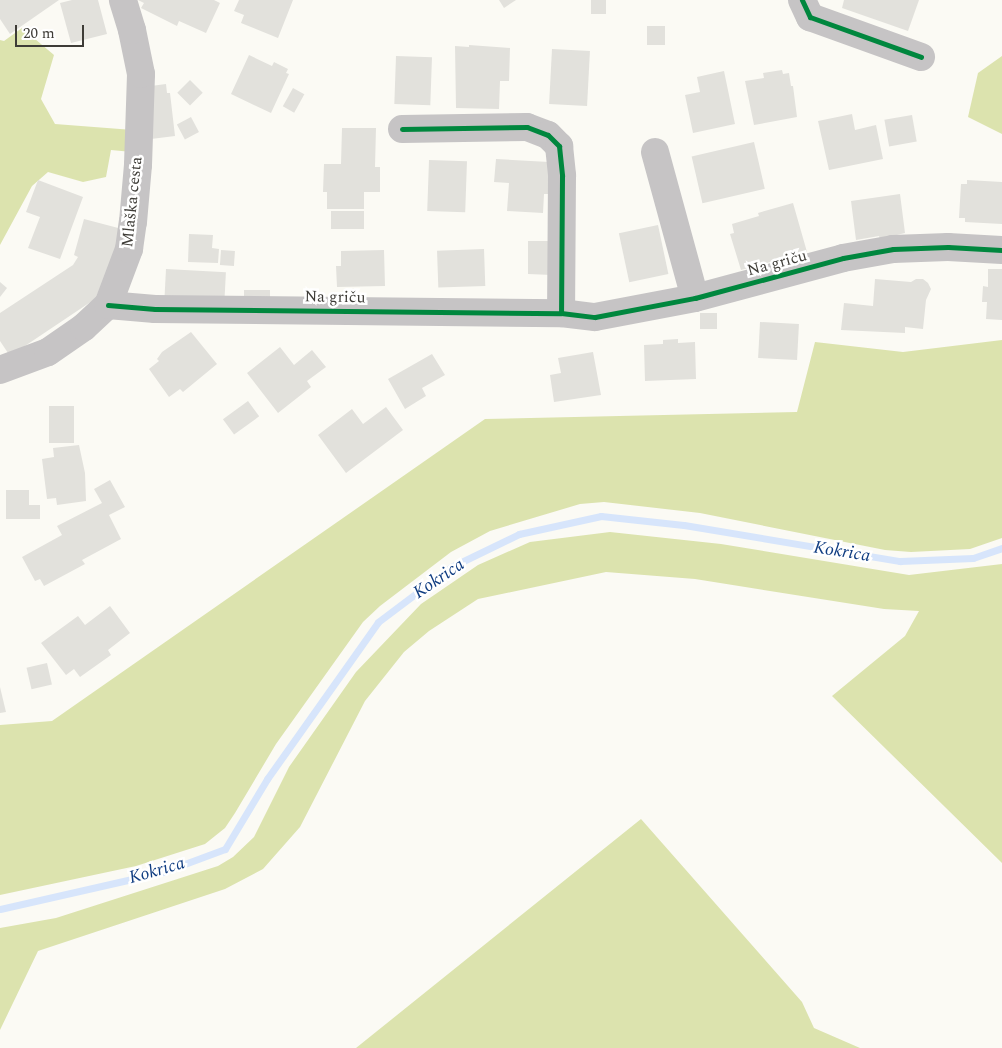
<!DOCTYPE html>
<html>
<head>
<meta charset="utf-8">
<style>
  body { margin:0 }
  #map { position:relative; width:1002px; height:1048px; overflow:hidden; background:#fbfaf4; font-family:Spectral,serif }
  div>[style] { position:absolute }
  .green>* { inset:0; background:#dce3ae }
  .stream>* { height:7px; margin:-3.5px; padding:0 3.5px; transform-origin:3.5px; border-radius:3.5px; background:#d7e5fb }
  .building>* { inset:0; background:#e2e1dc; transform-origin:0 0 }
  .minor>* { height:28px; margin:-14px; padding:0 14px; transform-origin:14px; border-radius:14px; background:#c6c4c5 }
  .cycleway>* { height:5px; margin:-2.5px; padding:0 2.5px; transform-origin:2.5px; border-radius:2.5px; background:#00873e }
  span { translate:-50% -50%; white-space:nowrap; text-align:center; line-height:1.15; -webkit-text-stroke:5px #fff; paint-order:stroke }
  .street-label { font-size:16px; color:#3e3c37 }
  .water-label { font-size:18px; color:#0f3c81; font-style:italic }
  .scale { position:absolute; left:15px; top:25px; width:69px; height:22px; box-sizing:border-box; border:2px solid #3e3c37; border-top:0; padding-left:6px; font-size:15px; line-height:18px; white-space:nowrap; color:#3e3c37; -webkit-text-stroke:4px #fff; paint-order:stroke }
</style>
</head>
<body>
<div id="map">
  <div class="green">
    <div style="clip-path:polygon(22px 28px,54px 55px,41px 99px,55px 124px,133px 130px,132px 152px,111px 150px,106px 177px,83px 182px,48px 172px,32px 186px,0 245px,0 40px,4px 41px)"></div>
    <div style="clip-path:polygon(1002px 56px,1002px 134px,968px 117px,978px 73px)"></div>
    <div style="clip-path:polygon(1002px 340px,1002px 538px,970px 549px,911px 552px,885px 550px,700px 513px,604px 502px,580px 504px,490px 531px,451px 552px,380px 606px,363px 622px,276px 744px,235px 813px,225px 828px,205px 844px,136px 866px,0 895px,0 725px,52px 721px,485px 419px,797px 412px,815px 342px,903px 352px)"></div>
    <div style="clip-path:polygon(610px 532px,721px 544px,909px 575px,1002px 564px,1002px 863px,832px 696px,905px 636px,919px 611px,884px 609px,695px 579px,606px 572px,478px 599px,429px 631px,404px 652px,365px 701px,300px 827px,263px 869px,225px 889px,38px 951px,0 1030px,0 928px,56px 918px,218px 866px,233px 857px,254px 837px,289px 767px,356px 672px,421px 604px,478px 565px,530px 542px)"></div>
    <div style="clip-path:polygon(641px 819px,802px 1002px,814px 1028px,860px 1048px,356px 1048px)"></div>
  </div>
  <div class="stream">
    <div style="left:0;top:909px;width:167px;rotate:-12.8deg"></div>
    <div style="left:163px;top:872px;width:66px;rotate:-20.4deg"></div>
    <div style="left:225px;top:849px;width:82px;rotate:-59deg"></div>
    <div style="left:267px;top:779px;width:192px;rotate:-54.7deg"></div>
    <div style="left:378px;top:622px;width:91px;rotate:-37deg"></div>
    <div style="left:451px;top:567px;width:76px;rotate:-25.9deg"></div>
    <div style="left:519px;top:534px;width:84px;rotate:-12.4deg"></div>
    <div style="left:601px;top:516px;width:83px;rotate:6.2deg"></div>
    <div style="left:684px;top:525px;width:219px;rotate:9.5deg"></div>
    <div style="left:900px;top:561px;width:73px;rotate:-2.4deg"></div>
    <div style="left:973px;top:558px;width:31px;rotate:-19deg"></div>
  </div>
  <div class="building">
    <div style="clip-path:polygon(0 0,59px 0,10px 34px,0 19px)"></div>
    <div style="clip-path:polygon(72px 0,98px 0,107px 34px,71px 43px,60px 3px)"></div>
    <div style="clip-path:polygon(138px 0,214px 0,220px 3px,206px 33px,179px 21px,177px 26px,141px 8px,144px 3px)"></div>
    <div style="clip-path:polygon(239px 0,293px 0,278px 38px,241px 23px,244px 15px,234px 11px)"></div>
    <div style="clip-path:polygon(499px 0,516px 0,504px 8px)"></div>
    <div style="left:591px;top:0;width:15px;height:14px"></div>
    <div style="clip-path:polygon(844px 0,919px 0,908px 31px,842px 8px)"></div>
    <div style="left:647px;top:26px;width:18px;height:19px"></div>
    <div style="clip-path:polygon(469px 45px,510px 48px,509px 81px,500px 81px,499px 109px,456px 108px,455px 46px,469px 47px)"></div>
    <div style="left:552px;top:49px;width:38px;height:55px;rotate:3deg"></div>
    <div style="clip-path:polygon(249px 55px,272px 66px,274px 62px,288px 69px,286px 73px,289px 74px,271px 113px,231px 94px)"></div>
    <div style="left:396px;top:56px;width:36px;height:48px;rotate:2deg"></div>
    <div style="clip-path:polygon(782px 70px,783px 74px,789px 73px,791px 86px,793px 86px,797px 117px,754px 125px,745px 81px,764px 78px,763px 73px)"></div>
    <div style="clip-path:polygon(724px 71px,735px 124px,693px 133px,685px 95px,700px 92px,697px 77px)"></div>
    <div style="left:190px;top:80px;width:18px;height:18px;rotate:45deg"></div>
    <div style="clip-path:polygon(166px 84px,167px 93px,170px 93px,175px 136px,151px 139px,151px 86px)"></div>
    <div style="left:293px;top:88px;width:13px;height:21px;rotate:29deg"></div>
    <div style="clip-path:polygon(852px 114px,855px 130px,876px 125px,883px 159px,829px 170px,818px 121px)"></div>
    <div style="left:912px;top:115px;width:27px;height:28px;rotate:80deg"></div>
    <div style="left:191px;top:117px;width:17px;height:16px;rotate:62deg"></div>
    <div style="clip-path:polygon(342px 128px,376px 128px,375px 167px,380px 167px,380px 192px,364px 192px,364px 209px,327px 209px,327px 192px,323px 192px,324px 164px,341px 164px)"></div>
    <div style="left:754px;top:142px;width:48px;height:64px;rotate:77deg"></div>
    <div style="clip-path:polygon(496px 159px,549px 162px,548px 194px,544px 194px,543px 213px,507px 211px,509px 183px,494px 182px)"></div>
    <div style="left:429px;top:160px;width:38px;height:51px;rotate:2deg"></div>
    <div style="clip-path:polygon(38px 180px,83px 197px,60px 259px,28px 248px,40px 217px,26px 212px)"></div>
    <div style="clip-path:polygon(967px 180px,1002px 182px,1002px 224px,965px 222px,965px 218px,959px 218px,961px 184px,967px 184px)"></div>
    <div style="clip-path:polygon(900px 194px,905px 233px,880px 239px,879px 236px,856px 240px,851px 201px)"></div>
    <div style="clip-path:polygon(793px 203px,807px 252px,741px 270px,730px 234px,734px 233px,732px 224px,759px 216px,758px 213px)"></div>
    <div style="left:331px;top:211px;width:33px;height:18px"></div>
    <div style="clip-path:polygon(84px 219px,122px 229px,112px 266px,95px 299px,10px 356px,0 341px,0 313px,73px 265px,78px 257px,74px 255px)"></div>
    <div style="left:658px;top:225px;width:50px;height:40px;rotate:78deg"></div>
    <div style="clip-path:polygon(189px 234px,213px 235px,212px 248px,219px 249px,218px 263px,188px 262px)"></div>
    <div style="clip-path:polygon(528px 241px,549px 241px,552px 275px,528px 274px)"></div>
    <div style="left:484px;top:249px;width:37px;height:47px;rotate:88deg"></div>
    <div style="left:221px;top:250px;width:14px;height:15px;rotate:4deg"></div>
    <div style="clip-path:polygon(384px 250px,385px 286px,337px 287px,336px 266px,341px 266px,341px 251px)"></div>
    <div style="left:166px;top:269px;width:60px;height:32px;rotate:3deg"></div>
    <div style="clip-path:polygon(988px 269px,1002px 269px,1002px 320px,986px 319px,987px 302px,982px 302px,983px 286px,988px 287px)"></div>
    <div style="clip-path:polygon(875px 279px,911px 282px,916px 279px,923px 279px,928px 283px,931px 289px,926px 300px,923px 329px,905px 327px,905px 333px,841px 330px,844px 303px,873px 306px)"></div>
    <div style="clip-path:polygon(0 282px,7px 288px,0 297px)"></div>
    <div style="left:244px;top:290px;width:26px;height:14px"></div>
    <div style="left:700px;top:313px;width:17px;height:16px"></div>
    <div style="left:760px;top:322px;width:39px;height:36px;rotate:3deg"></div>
    <div style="clip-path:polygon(191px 332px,217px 364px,183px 392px,180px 389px,169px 397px,149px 369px,159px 361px,157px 359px,162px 352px)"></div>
    <div style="clip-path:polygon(678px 339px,678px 343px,695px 342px,696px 379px,645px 381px,644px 345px,663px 344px,663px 340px)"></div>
    <div style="clip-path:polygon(280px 347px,294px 365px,312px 350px,326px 367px,307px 381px,311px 387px,278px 413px,247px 373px)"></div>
    <div style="clip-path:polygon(593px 352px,601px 395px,554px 402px,550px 375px,561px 373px,558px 358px)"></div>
    <div style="clip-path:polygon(432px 354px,445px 375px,422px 388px,426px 396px,405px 409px,388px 379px)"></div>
    <div style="left:248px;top:401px;width:19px;height:31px;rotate:54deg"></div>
    <div style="left:49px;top:406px;width:25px;height:37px"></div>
    <div style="clip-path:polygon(386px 407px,403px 430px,346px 473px,318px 435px,352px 409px,363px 424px)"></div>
    <div style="clip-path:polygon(79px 445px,85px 473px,86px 501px,57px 505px,56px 498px,47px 499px,42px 459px,54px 457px,53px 448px)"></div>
    <div style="clip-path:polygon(110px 480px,125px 507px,109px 515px,121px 539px,82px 560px,85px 564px,44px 586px,40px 579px,35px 581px,22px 557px,62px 535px,57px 526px,102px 503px,94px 489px)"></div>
    <div style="clip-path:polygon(6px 490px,29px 490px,29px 505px,40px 505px,40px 519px,6px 519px)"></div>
    <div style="clip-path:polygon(110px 606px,130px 633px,108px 650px,111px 655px,80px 677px,74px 669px,66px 675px,41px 643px,78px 616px,85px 625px)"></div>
    <div style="left:47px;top:663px;width:22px;height:21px;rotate:77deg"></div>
    <div style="clip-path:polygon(0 687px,6px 712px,0 713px)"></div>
  </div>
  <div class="minor">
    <div style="left:802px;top:0;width:19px;rotate:65deg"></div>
    <div style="left:810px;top:17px;width:118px;rotate:19.8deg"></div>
    <div style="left:402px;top:129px;width:125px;rotate:-0.9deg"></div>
    <div style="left:527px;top:127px;width:22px;rotate:21deg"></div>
    <div style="left:548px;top:135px;width:16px;rotate:45deg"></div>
    <div style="left:559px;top:146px;width:30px;rotate:84deg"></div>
    <div style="left:562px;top:176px;width:137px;rotate:90.4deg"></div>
    <div style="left:561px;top:313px;width:34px;rotate:7deg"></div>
    <div style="left:595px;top:317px;width:102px;rotate:-10.8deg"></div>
    <div style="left:695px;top:298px;width:153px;rotate:-15.1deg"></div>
    <div style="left:843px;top:258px;width:51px;rotate:-10.2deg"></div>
    <div style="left:893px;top:249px;width:55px;rotate:-2.1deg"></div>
    <div style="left:948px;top:247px;width:54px;rotate:3.2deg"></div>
    <div style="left:655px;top:152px;width:151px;rotate:74.7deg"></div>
    <div style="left:108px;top:305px;width:47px;rotate:4.9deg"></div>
    <div style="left:155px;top:309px;width:406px;rotate:0.6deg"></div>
    <div style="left:0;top:370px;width:51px;rotate:-20.6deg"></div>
    <div style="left:48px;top:352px;width:44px;rotate:-34.8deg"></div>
    <div style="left:84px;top:327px;width:33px;rotate:-43deg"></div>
    <div style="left:108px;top:305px;width:60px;rotate:-69.4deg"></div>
    <div style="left:129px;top:249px;width:27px;rotate:-82deg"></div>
    <div style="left:133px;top:222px;width:57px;rotate:-85deg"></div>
    <div style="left:138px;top:165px;width:91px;rotate:-88.1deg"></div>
    <div style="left:141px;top:74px;width:45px;rotate:-101.6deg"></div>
    <div style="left:132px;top:30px;width:31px;rotate:-107deg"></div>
  </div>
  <div class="cycleway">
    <div style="left:802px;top:0;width:19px;rotate:65deg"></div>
    <div style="left:810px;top:17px;width:118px;rotate:19.8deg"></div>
    <div style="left:402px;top:129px;width:125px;rotate:-0.9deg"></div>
    <div style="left:527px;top:127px;width:22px;rotate:21deg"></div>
    <div style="left:548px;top:135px;width:16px;rotate:45deg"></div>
    <div style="left:559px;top:146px;width:30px;rotate:84deg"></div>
    <div style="left:562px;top:176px;width:137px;rotate:90.4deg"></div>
    <div style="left:561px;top:313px;width:34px;rotate:7deg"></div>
    <div style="left:595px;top:317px;width:102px;rotate:-10.8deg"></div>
    <div style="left:695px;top:298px;width:153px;rotate:-15.1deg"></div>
    <div style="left:843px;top:258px;width:51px;rotate:-10.2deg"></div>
    <div style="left:893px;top:249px;width:55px;rotate:-2.1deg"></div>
    <div style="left:948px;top:247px;width:54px;rotate:3.2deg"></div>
    <div style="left:108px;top:305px;width:47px;rotate:4.9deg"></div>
    <div style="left:155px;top:309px;width:406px;rotate:0.6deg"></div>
  </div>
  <div class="street-label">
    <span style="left:132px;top:202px;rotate:-84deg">Mlaška cesta</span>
    <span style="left:777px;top:263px;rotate:-15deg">Na griču</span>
    <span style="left:335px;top:297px;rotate:1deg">Na griču</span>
  </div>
  <div class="water-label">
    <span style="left:842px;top:552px;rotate:9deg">Kokrica</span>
    <span style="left:439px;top:579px;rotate:-34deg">Kokrica</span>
    <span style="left:157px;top:871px;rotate:-16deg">Kokrica</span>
  </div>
  <div class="scale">20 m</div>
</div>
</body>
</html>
